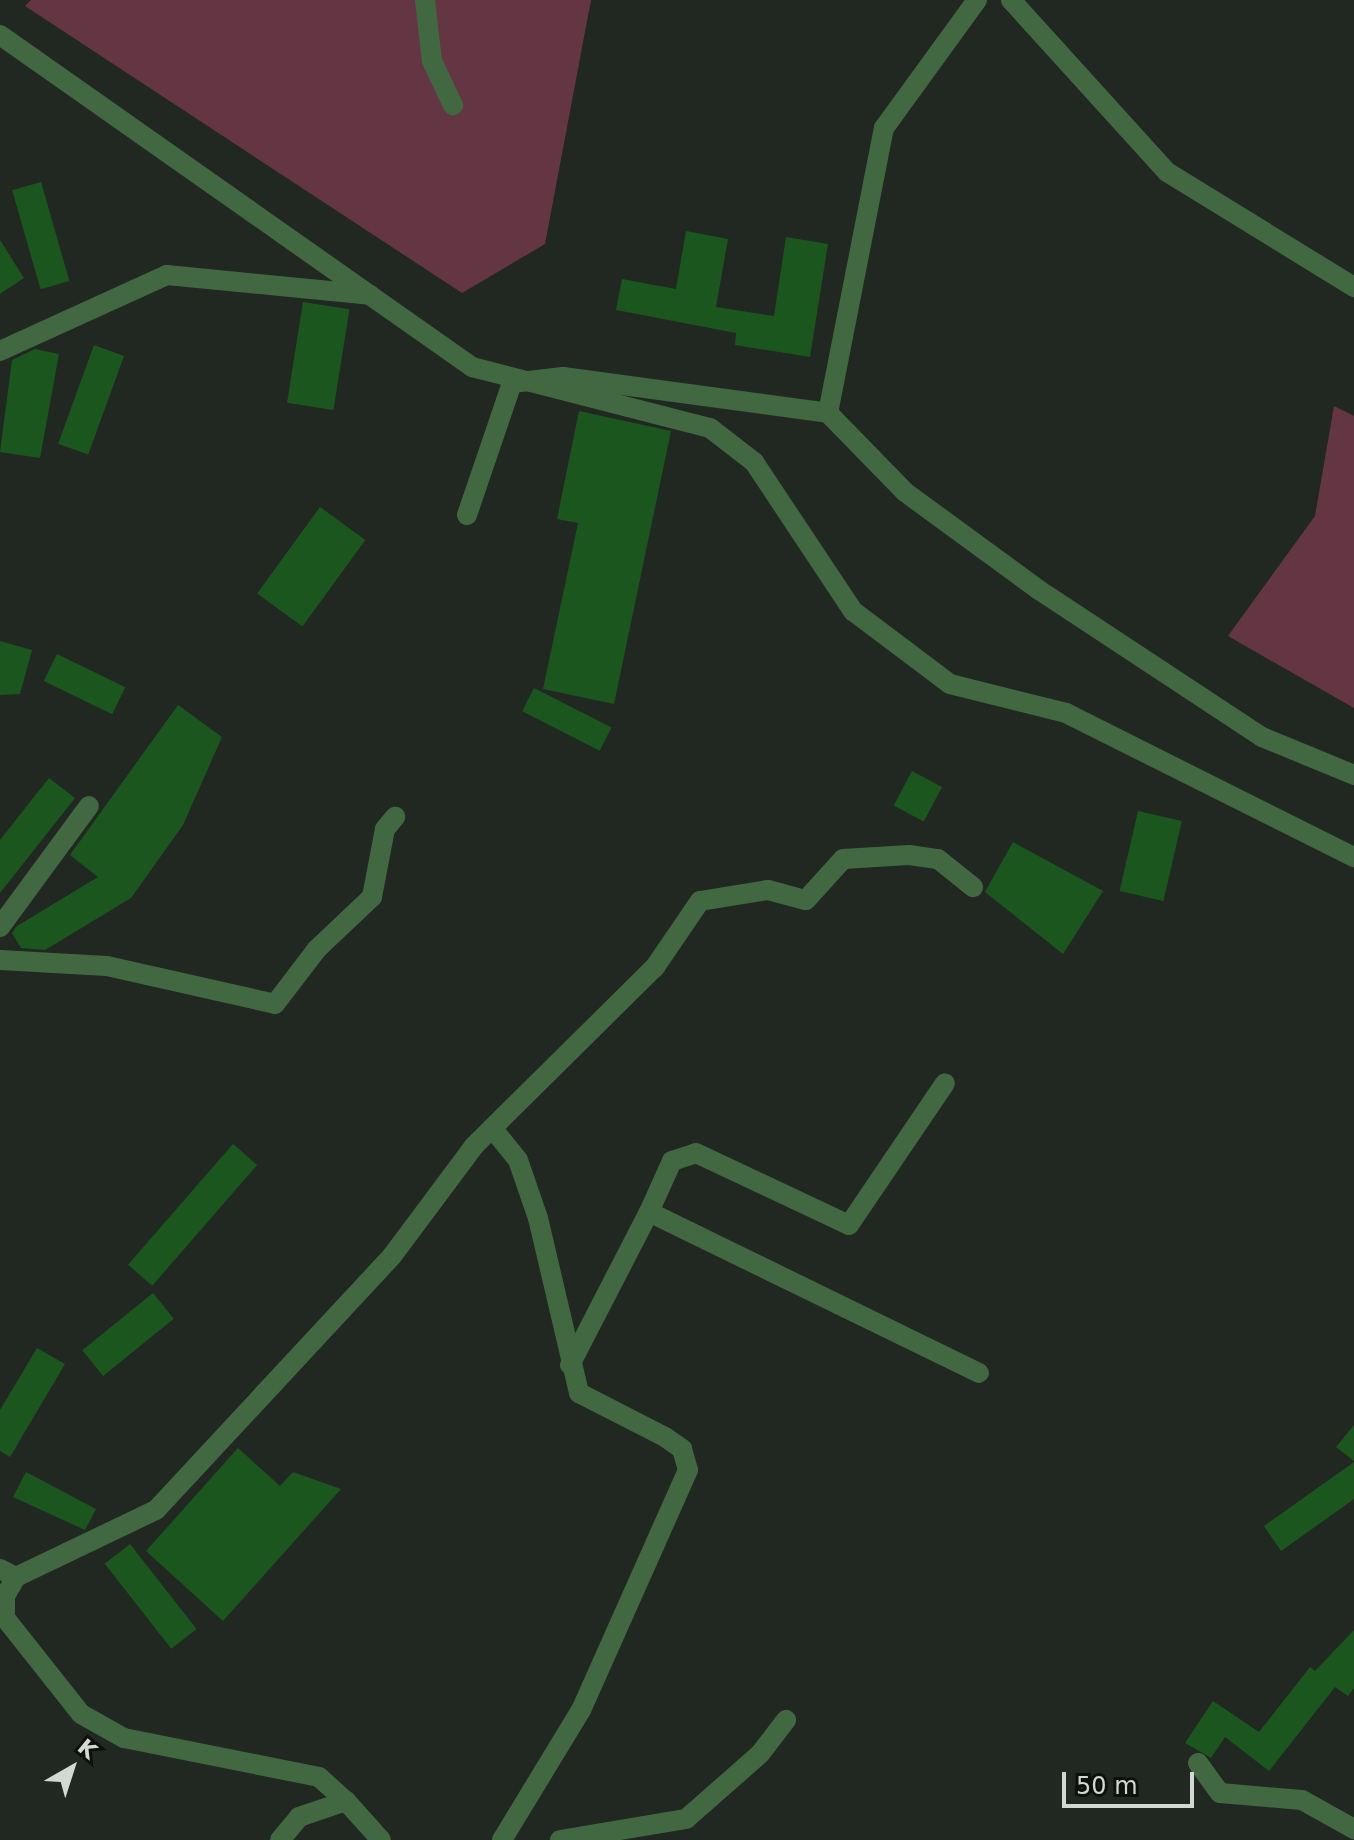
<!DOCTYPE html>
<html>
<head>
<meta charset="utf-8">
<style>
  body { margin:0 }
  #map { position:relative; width:1354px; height:1840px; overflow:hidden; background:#212821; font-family:"DejaVu Sans",sans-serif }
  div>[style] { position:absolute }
  .green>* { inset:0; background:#643643 }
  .building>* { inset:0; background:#1c561f; transform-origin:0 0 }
  .minor>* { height:20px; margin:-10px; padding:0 10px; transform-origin:10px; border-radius:10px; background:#426842 }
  span { translate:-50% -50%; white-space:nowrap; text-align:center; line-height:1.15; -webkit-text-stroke:7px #0d100d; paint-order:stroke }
  .north { position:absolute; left:32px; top:1728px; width:80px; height:80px; -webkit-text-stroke:6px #0d100d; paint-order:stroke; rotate:39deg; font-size:22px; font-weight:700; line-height:32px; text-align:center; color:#d3d8d3 }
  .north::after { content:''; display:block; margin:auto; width:28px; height:36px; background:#d3d8d3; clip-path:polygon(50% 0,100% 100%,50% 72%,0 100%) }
  .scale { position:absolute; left:1062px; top:1772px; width:132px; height:36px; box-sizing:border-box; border:4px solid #d3d8d3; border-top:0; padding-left:10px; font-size:24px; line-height:28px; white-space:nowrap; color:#d3d8d3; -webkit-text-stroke:6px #0d100d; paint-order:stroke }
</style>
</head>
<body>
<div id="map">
  <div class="green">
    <div style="clip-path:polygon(31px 0,591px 0,545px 244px,462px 293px,25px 6px)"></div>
    <div style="clip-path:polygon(1334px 406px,1354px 416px,1354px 708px,1228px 636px,1315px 516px)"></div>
  </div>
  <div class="building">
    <div style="left:41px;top:182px;width:103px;height:30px;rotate:74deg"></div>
    <div style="clip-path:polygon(686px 231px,728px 239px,716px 307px,774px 316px,786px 237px,828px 244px,810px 357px,735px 345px,736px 333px,616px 310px,622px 279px,676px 289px)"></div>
    <div style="clip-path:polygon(0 240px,24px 278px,0 294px)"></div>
    <div style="left:303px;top:302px;width:47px;height:102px;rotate:9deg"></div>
    <div style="left:94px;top:345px;width:32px;height:105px;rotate:20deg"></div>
    <div style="clip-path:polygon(35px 349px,59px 354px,40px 458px,0 452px,12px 360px)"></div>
    <div style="clip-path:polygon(579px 411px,671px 431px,614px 704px,543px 689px,578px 523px,557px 519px)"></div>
    <div style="left:320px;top:507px;width:56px;height:107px;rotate:36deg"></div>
    <div style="clip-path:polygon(0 641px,32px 650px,20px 694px,0 695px)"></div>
    <div style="left:57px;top:654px;width:76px;height:30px;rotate:26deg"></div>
    <div style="left:534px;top:688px;width:87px;height:26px;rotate:27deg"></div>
    <div style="clip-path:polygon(178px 705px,222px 737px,183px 825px,131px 898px,45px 950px,21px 948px,12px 933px,17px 926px,98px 877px,70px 855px)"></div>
    <div style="left:912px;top:771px;width:34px;height:39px;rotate:28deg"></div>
    <div style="clip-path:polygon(49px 778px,75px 798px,0 893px,0 840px)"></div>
    <div style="left:1138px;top:811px;width:45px;height:82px;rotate:13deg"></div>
    <div style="clip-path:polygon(1013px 842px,1103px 891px,1063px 954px,985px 892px)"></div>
    <div style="left:233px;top:1144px;width:32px;height:160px;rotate:41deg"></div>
    <div style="left:153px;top:1293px;width:33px;height:91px;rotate:51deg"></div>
    <div style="clip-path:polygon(37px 1348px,65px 1364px,10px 1457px,0 1451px,0 1410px)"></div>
    <div style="clip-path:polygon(1354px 1425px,1354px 1461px,1336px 1447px)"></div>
    <div style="clip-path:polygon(238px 1448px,280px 1486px,293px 1472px,341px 1489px,223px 1621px,146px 1551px)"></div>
    <div style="clip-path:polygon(1354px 1462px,1354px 1499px,1281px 1551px,1264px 1526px)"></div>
    <div style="clip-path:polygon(26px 1472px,96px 1509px,85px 1530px,13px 1497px)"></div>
    <div style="left:130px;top:1544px;width:108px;height:32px;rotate:52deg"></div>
    <div style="clip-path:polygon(1354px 1630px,1354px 1688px,1348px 1696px,1335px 1687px,1269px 1771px,1225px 1737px,1211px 1758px,1185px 1743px,1213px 1701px,1259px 1732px,1310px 1667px,1315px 1671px)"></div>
  </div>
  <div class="minor">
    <div style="left:425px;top:0;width:61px;rotate:83.5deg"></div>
    <div style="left:432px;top:61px;width:49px;rotate:64.5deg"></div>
    <div style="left:1011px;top:0;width:232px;rotate:47.8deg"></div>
    <div style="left:1167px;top:172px;width:220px;rotate:31.6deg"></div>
    <div style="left:0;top:35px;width:577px;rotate:35.12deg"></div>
    <div style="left:472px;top:367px;width:246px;rotate:14.4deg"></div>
    <div style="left:710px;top:428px;width:56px;rotate:37.7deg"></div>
    <div style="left:754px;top:462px;width:179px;rotate:56.4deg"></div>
    <div style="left:853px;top:611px;width:121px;rotate:37deg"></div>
    <div style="left:950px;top:684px;width:120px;rotate:14deg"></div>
    <div style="left:1066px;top:713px;width:322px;rotate:26.6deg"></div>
    <div style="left:0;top:351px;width:183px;rotate:-24.5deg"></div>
    <div style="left:167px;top:275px;width:204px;rotate:5.6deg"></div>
    <div style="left:828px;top:413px;width:110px;rotate:45.7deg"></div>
    <div style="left:905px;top:492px;width:166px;rotate:36.2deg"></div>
    <div style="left:1039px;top:590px;width:267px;rotate:33.4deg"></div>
    <div style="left:1262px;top:737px;width:100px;rotate:22.4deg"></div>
    <div style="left:467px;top:515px;width:139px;rotate:-71.2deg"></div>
    <div style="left:512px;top:383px;width:51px;rotate:-6.7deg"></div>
    <div style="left:563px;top:377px;width:267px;rotate:7.7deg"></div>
    <div style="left:828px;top:413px;width:290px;rotate:-78.9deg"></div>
    <div style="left:884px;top:128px;width:158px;rotate:-54deg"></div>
    <div style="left:0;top:927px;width:150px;rotate:-53.7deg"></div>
    <div style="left:0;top:960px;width:107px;rotate:3.2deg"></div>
    <div style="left:107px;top:966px;width:172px;rotate:12.7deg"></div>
    <div style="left:275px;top:1004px;width:69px;rotate:-52.6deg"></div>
    <div style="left:317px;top:949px;width:76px;rotate:-43.4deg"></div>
    <div style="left:372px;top:897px;width:69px;rotate:-79.2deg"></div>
    <div style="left:385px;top:829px;width:16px;rotate:-50deg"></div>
    <div style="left:492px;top:1128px;width:41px;rotate:50.9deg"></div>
    <div style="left:518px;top:1160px;width:61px;rotate:71deg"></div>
    <div style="left:538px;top:1218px;width:180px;rotate:76.8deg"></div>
    <div style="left:579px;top:1393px;width:97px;rotate:27.1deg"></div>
    <div style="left:665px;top:1437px;width:21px;rotate:35deg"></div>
    <div style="left:682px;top:1449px;width:22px;rotate:74deg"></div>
    <div style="left:688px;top:1470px;width:263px;rotate:114deg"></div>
    <div style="left:581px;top:1710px;width:152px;rotate:121.3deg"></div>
    <div style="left:649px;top:1212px;width:56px;rotate:-65.7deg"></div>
    <div style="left:672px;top:1161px;width:25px;rotate:-18deg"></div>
    <div style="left:696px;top:1153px;width:169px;rotate:25.2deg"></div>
    <div style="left:849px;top:1225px;width:171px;rotate:-55.9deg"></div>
    <div style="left:570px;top:1365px;width:172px;rotate:-62.7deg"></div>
    <div style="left:649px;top:1212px;width:367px;rotate:26deg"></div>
    <div style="left:0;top:1569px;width:18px;rotate:27deg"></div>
    <div style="left:16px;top:1577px;width:155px;rotate:-25.6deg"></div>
    <div style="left:156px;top:1510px;width:347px;rotate:-47.1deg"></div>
    <div style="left:392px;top:1256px;width:137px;rotate:-53.3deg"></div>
    <div style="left:474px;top:1146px;width:255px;rotate:-44.7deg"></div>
    <div style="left:655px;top:967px;width:80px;rotate:-55.7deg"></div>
    <div style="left:700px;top:901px;width:69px;rotate:-9.2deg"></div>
    <div style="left:768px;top:890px;width:39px;rotate:15deg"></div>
    <div style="left:806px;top:900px;width:55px;rotate:-47.9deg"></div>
    <div style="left:843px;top:859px;width:66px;rotate:-3.5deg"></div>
    <div style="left:909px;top:855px;width:29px;rotate:8deg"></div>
    <div style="left:938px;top:859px;width:45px;rotate:38.7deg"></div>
    <div style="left:16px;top:1577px;width:22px;rotate:120deg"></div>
    <div style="left:5px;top:1596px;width:22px;rotate:90deg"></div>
    <div style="left:5px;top:1618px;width:122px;rotate:51.6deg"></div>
    <div style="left:81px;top:1714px;width:49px;rotate:29.2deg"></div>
    <div style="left:124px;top:1738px;width:199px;rotate:11.3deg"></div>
    <div style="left:319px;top:1777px;width:36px;rotate:42deg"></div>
    <div style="left:1198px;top:1763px;width:37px;rotate:54deg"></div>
    <div style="left:1220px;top:1793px;width:82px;rotate:4.9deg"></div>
    <div style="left:1302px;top:1800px;width:60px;rotate:29.1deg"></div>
    <div style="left:280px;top:1840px;width:30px;rotate:-50deg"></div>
    <div style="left:299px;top:1817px;width:50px;rotate:-18.8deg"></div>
    <div style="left:346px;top:1801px;width:52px;rotate:48.1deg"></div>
    <div style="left:560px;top:1840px;width:128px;rotate:-9.5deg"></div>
    <div style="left:686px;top:1819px;width:98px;rotate:-41.3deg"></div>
    <div style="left:760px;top:1754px;width:43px;rotate:-52.6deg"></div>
  </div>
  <div class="north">K</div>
  <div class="scale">50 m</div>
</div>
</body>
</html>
